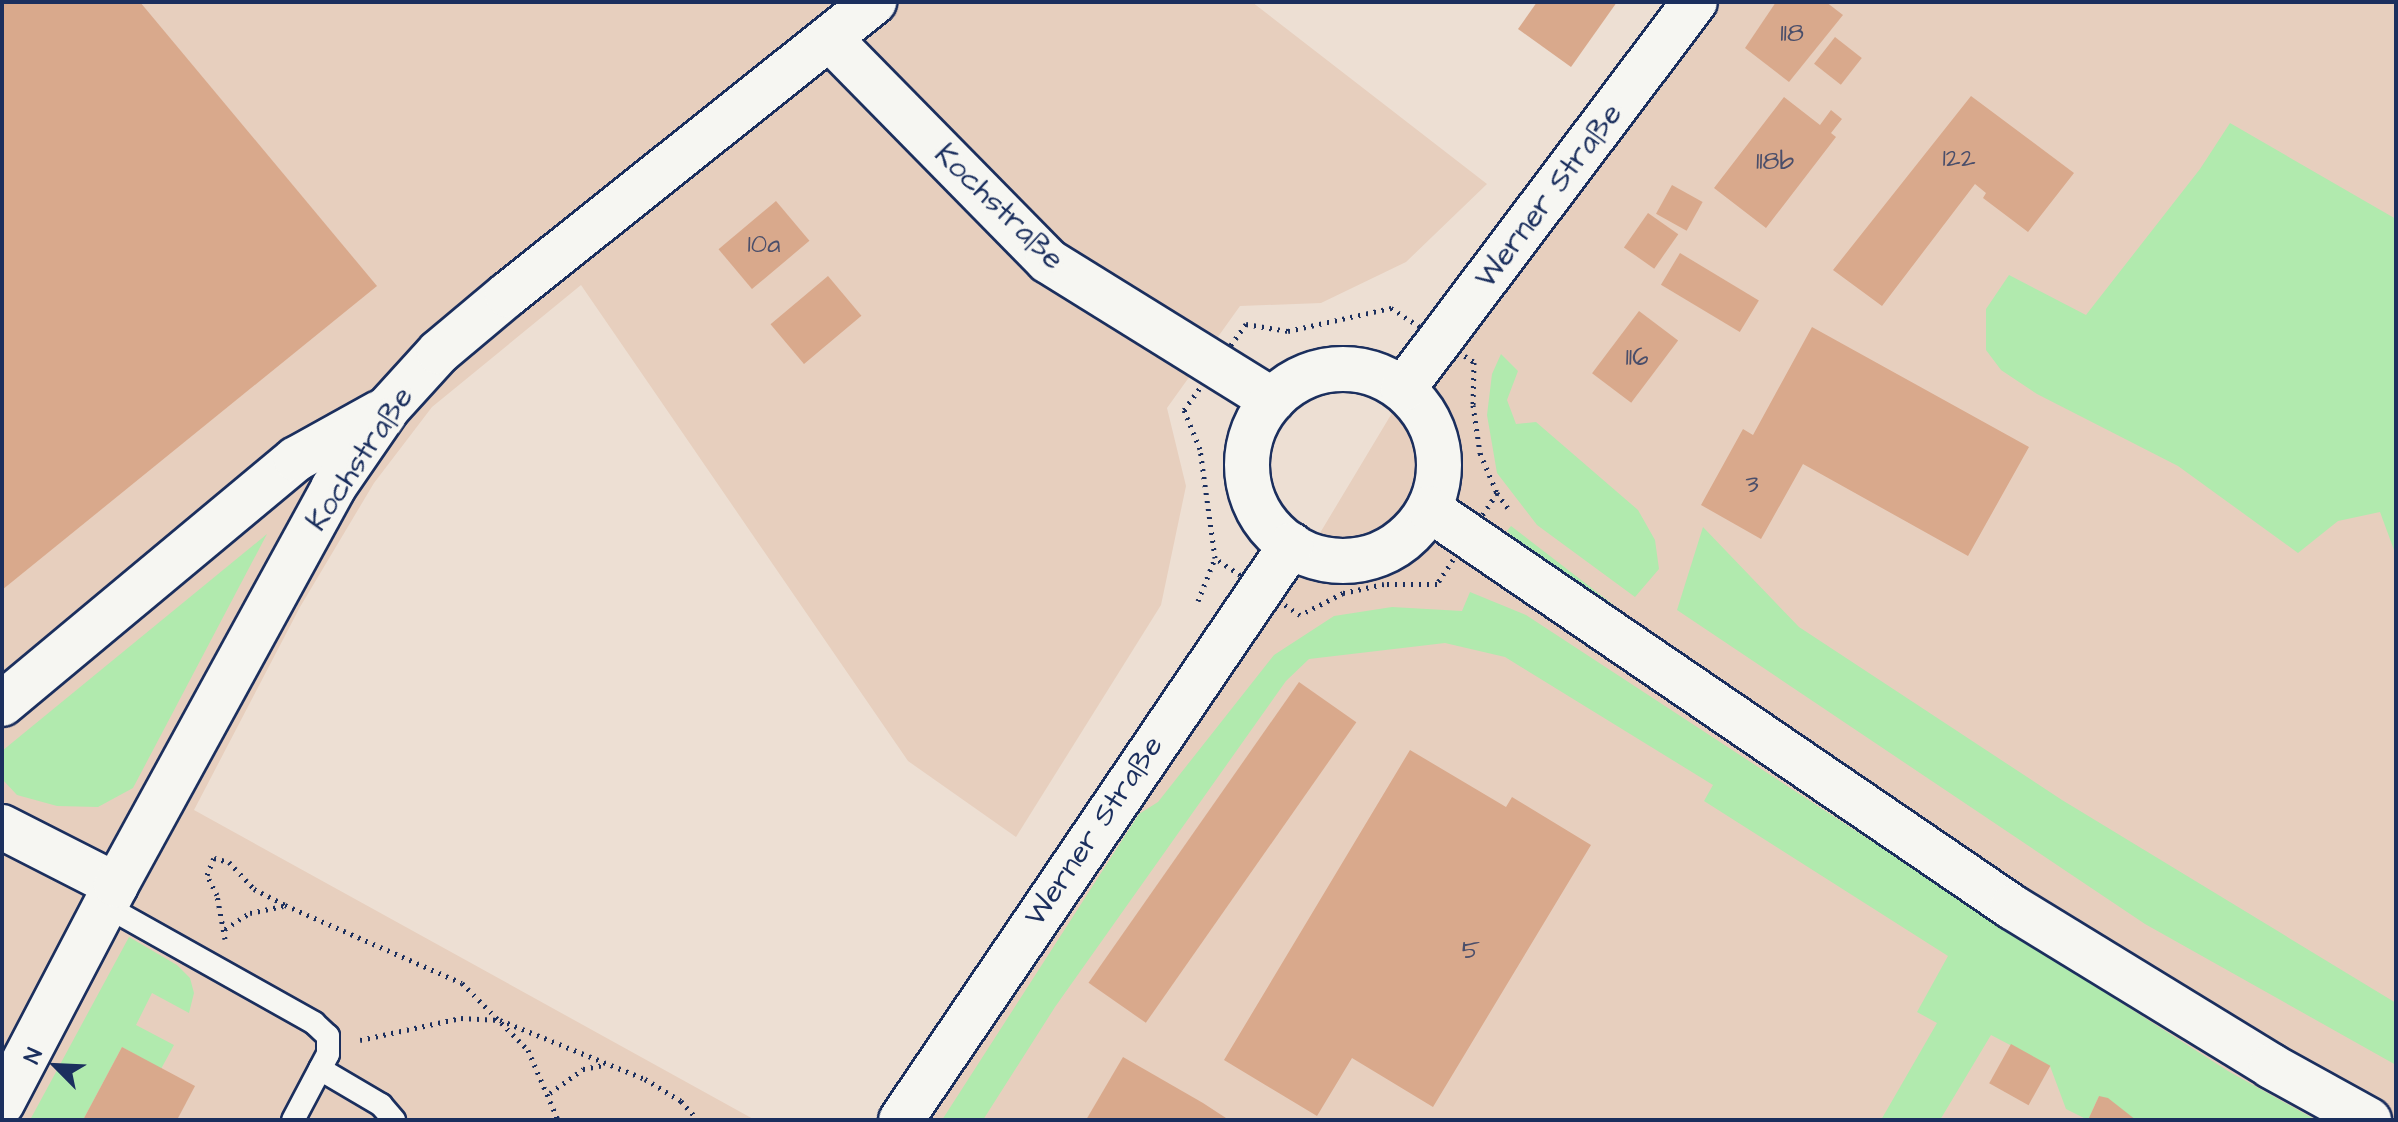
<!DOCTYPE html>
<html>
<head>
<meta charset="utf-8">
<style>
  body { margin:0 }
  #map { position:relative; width:2398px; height:1122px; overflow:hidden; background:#eddfd3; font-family:"Architects Daughter",sans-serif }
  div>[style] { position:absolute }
  .built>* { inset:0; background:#e7cfbe }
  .green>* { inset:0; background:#b1eaae }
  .building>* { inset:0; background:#d9a98c; transform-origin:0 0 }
  .path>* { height:5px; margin-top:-2.5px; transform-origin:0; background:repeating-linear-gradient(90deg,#1b2f5e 0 2px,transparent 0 8px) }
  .roads { filter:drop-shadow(2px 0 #1b2f5e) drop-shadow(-2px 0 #1b2f5e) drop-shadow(0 2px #1b2f5e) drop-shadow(0 -2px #1b2f5e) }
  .lane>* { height:22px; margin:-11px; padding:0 11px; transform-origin:11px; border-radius:11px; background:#f6f6f2 }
  .street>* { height:44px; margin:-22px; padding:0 22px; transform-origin:22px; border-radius:22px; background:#f6f6f2 }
  .secondary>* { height:44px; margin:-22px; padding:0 22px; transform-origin:22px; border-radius:22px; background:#f6f6f2 }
  .secondary>.ring { margin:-22px; padding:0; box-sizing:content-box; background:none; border:44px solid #f6f6f2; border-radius:50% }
  span { translate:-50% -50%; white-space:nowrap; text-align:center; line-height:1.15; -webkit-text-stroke:8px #f6f6f2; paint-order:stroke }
  .number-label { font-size:26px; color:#4a4e6a }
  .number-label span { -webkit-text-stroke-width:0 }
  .street-label { font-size:30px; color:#1b2f5e }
  .frame { position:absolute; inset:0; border:4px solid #1b2f5e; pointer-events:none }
  .north { position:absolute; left:16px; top:1026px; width:80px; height:80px; -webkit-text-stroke:6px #f6f6f2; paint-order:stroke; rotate:294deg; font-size:22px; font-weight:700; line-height:32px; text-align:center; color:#1b2f5e }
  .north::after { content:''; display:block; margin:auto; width:28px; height:36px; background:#1b2f5e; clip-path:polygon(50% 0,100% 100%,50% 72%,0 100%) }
</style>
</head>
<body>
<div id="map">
  <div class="built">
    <div style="clip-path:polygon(2px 2px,1252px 2px,1487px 184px,1406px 262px,1321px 303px,1240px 306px,1167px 408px,1186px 486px,1161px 605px,1016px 837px,908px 761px,581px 285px,432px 407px,374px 483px,300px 607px,194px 810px,755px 1120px,2px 1120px)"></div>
    <div style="clip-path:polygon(1698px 2px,2396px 2px,2396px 1120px,929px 1120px,1037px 939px,1299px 568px,1413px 378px)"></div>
  </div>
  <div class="green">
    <div style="clip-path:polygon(2230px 123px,2396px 219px,2394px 550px,2380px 512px,2338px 521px,2298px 553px,2178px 466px,2037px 394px,2001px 370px,1986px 350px,1986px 309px,2009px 275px,2086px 315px,2200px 169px)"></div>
    <div style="clip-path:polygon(1501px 354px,1518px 371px,1507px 400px,1516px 424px,1536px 422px,1638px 510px,1655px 540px,1659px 569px,1635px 597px,1537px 525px,1497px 473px,1487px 415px,1492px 374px)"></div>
    <div style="clip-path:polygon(1511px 526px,1628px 616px,1625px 623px,1543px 564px,1507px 531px)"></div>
    <div style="clip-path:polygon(1703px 527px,1799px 627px,2062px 800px,2396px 1003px,2396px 1065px,2145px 924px,1677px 610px)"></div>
    <div style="clip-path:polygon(267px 534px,133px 788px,98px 807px,57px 806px,17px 795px,2px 779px,2px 751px)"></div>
    <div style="clip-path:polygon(1470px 592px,1526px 615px,2004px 928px,2228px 1071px,2316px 1120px,2136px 1120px,2099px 1096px,2088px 1120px,2066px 1109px,2050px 1066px,1991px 1035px,1940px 1120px,1881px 1120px,1937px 1023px,1917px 1012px,1948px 956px,1704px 801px,1713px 785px,1505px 657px,1445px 643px,1309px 659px,1286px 681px,1055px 1007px,983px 1120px,942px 1120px,1139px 814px,1158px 802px,1274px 655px,1334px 616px,1392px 607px,1462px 611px)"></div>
    <div style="clip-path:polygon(129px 937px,177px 965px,190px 978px,194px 993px,189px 1013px,152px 993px,136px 1025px,174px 1045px,161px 1069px,122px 1047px,83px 1120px,30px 1120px)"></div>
  </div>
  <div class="building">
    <div style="clip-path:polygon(2px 2px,140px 2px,377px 286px,2px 590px)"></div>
    <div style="clip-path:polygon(1537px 2px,1617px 2px,1571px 67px,1518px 29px)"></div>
    <div style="clip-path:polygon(1776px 2px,1826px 2px,1843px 15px,1789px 82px,1745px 48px)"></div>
    <div style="left:1835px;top:37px;width:34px;height:34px;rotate:38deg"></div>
    <div style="clip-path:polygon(1971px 96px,2074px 173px,2028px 232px,1983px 198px,1986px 193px,1975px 184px,1882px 306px,1833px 270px)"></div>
    <div style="clip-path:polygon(1784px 97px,1820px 125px,1831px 110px,1842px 119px,1831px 133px,1836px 137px,1766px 228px,1714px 188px)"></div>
    <div style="left:1672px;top:185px;width:35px;height:33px;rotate:29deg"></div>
    <div style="left:776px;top:201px;width:52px;height:75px;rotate:50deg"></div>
    <div style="left:1648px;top:213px;width:37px;height:42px;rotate:35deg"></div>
    <div style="left:1680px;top:253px;width:92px;height:37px;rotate:31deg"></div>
    <div style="left:828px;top:276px;width:52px;height:75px;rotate:50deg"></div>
    <div style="left:1639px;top:311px;width:49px;height:78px;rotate:37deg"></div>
    <div style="clip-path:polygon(1812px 327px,2029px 447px,1968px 556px,1803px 464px,1761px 539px,1701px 505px,1743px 429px,1753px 435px)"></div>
    <div style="left:1299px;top:682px;width:70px;height:367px;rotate:35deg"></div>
    <div style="clip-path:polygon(1410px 750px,1506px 807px,1512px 797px,1591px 845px,1433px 1107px,1352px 1058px,1317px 1116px,1224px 1060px)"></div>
    <div style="left:2011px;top:1044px;width:45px;height:45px;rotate:29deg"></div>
    <div style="clip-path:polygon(122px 1047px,195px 1086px,177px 1120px,83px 1120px)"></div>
    <div style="clip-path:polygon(1123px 1057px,1203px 1103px,1229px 1120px,1086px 1120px)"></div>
    <div style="clip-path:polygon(2099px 1096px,2108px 1098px,2136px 1120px,2088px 1120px)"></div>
  </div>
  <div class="path">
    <div style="left:1391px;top:308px;width:99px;rotate:33deg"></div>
    <div style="left:1474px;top:362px;width:43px;rotate:91.3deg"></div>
    <div style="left:1473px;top:405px;width:49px;rotate:81.7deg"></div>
    <div style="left:1480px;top:453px;width:43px;rotate:67deg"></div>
    <div style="left:1497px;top:493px;width:109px;rotate:123.4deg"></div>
    <div style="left:1437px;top:584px;width:53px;rotate:180deg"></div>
    <div style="left:1384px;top:584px;width:42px;rotate:167.6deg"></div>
    <div style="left:1343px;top:593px;width:48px;rotate:152.9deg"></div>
    <div style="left:1300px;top:615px;width:102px;rotate:-146.2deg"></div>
    <div style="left:1215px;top:558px;width:110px;rotate:-97.8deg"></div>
    <div style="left:1200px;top:449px;width:42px;rotate:-112.3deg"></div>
    <div style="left:1184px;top:410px;width:106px;rotate:-54.2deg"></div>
    <div style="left:1246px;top:324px;width:43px;rotate:9.5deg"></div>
    <div style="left:1288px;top:331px;width:106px;rotate:-12.6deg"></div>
    <div style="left:1497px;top:493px;width:19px;rotate:54deg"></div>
    <div style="left:1198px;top:601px;width:46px;rotate:-68.4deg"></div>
    <div style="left:225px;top:929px;width:30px;rotate:-33deg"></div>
    <div style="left:250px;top:913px;width:34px;rotate:-12deg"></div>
    <div style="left:225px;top:939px;width:45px;rotate:-100.3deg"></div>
    <div style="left:217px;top:895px;width:22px;rotate:-117deg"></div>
    <div style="left:207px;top:875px;width:18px;rotate:-68deg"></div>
    <div style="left:214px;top:858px;width:16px;rotate:15deg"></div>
    <div style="left:229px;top:862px;width:37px;rotate:47deg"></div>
    <div style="left:254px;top:889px;width:35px;rotate:27deg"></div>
    <div style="left:285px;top:905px;width:193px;rotate:23.8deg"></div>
    <div style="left:462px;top:983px;width:94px;rotate:45.4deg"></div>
    <div style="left:528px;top:1050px;width:76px;rotate:66.8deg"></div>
    <div style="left:360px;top:1040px;width:103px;rotate:-12.3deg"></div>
    <div style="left:461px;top:1018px;width:39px;rotate:3deg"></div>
    <div style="left:500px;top:1020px;width:157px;rotate:22.1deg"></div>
    <div style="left:645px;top:1079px;width:42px;rotate:31.4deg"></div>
    <div style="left:681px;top:1101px;width:25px;rotate:48deg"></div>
    <div style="left:550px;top:1093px;width:41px;rotate:-36deg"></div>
    <div style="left:583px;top:1069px;width:21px;rotate:-11deg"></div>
  </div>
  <div class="roads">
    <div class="lane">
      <div style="left:104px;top:905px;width:241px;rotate:29.3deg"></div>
      <div style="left:314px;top:1023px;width:19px;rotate:43deg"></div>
      <div style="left:328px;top:1036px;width:18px;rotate:90deg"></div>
      <div style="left:328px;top:1054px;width:75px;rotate:117.9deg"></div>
      <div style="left:320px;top:1069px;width:71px;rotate:30.5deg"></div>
      <div style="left:381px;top:1105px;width:20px;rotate:49deg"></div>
    </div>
    <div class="street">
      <div style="left:830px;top:39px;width:311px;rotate:45.5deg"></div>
      <div style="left:1048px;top:261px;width:264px;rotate:31.8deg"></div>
      <div style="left:2px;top:704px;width:383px;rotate:-39.8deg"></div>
      <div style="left:296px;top:459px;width:95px;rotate:-29deg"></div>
      <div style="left:2px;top:827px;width:128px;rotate:27deg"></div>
      <div style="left:116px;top:885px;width:246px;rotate:117.6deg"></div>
      <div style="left:116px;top:885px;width:452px;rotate:-61.3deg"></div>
      <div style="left:333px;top:488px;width:97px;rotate:-55.5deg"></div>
      <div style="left:388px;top:408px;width:76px;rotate:-47.7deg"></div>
      <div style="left:439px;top:352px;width:89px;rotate:-40deg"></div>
      <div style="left:507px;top:295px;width:470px;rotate:-38.6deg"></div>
    </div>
    <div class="secondary">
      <div class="ring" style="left:1247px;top:369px;width:148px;height:148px"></div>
      <div style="left:1403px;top:389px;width:485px;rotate:-53deg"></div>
      <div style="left:1429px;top:509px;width:706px;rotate:34.32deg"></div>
      <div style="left:2012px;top:907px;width:304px;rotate:31.5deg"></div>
      <div style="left:2271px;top:1066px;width:112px;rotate:28.9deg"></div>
      <div style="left:901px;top:1120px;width:695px;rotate:-55.85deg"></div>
    </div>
  </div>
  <div class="number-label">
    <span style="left:1792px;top:34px">118</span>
    <span style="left:1959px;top:159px">122</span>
    <span style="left:1775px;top:162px">118b</span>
    <span style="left:764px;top:245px">10a</span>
    <span style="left:1637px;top:358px">116</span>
    <span style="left:1752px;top:485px">3</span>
    <span style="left:1471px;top:951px">5</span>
  </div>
  <div class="street-label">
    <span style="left:1549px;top:196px;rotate:-53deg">Werner Straße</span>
    <span style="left:999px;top:207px;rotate:44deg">Kochstraße</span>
    <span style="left:360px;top:459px;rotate:-56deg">Kochstraße</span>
    <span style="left:1094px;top:831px;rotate:-56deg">Werner Straße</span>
  </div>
  <div class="frame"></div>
  <div class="north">N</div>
</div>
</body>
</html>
